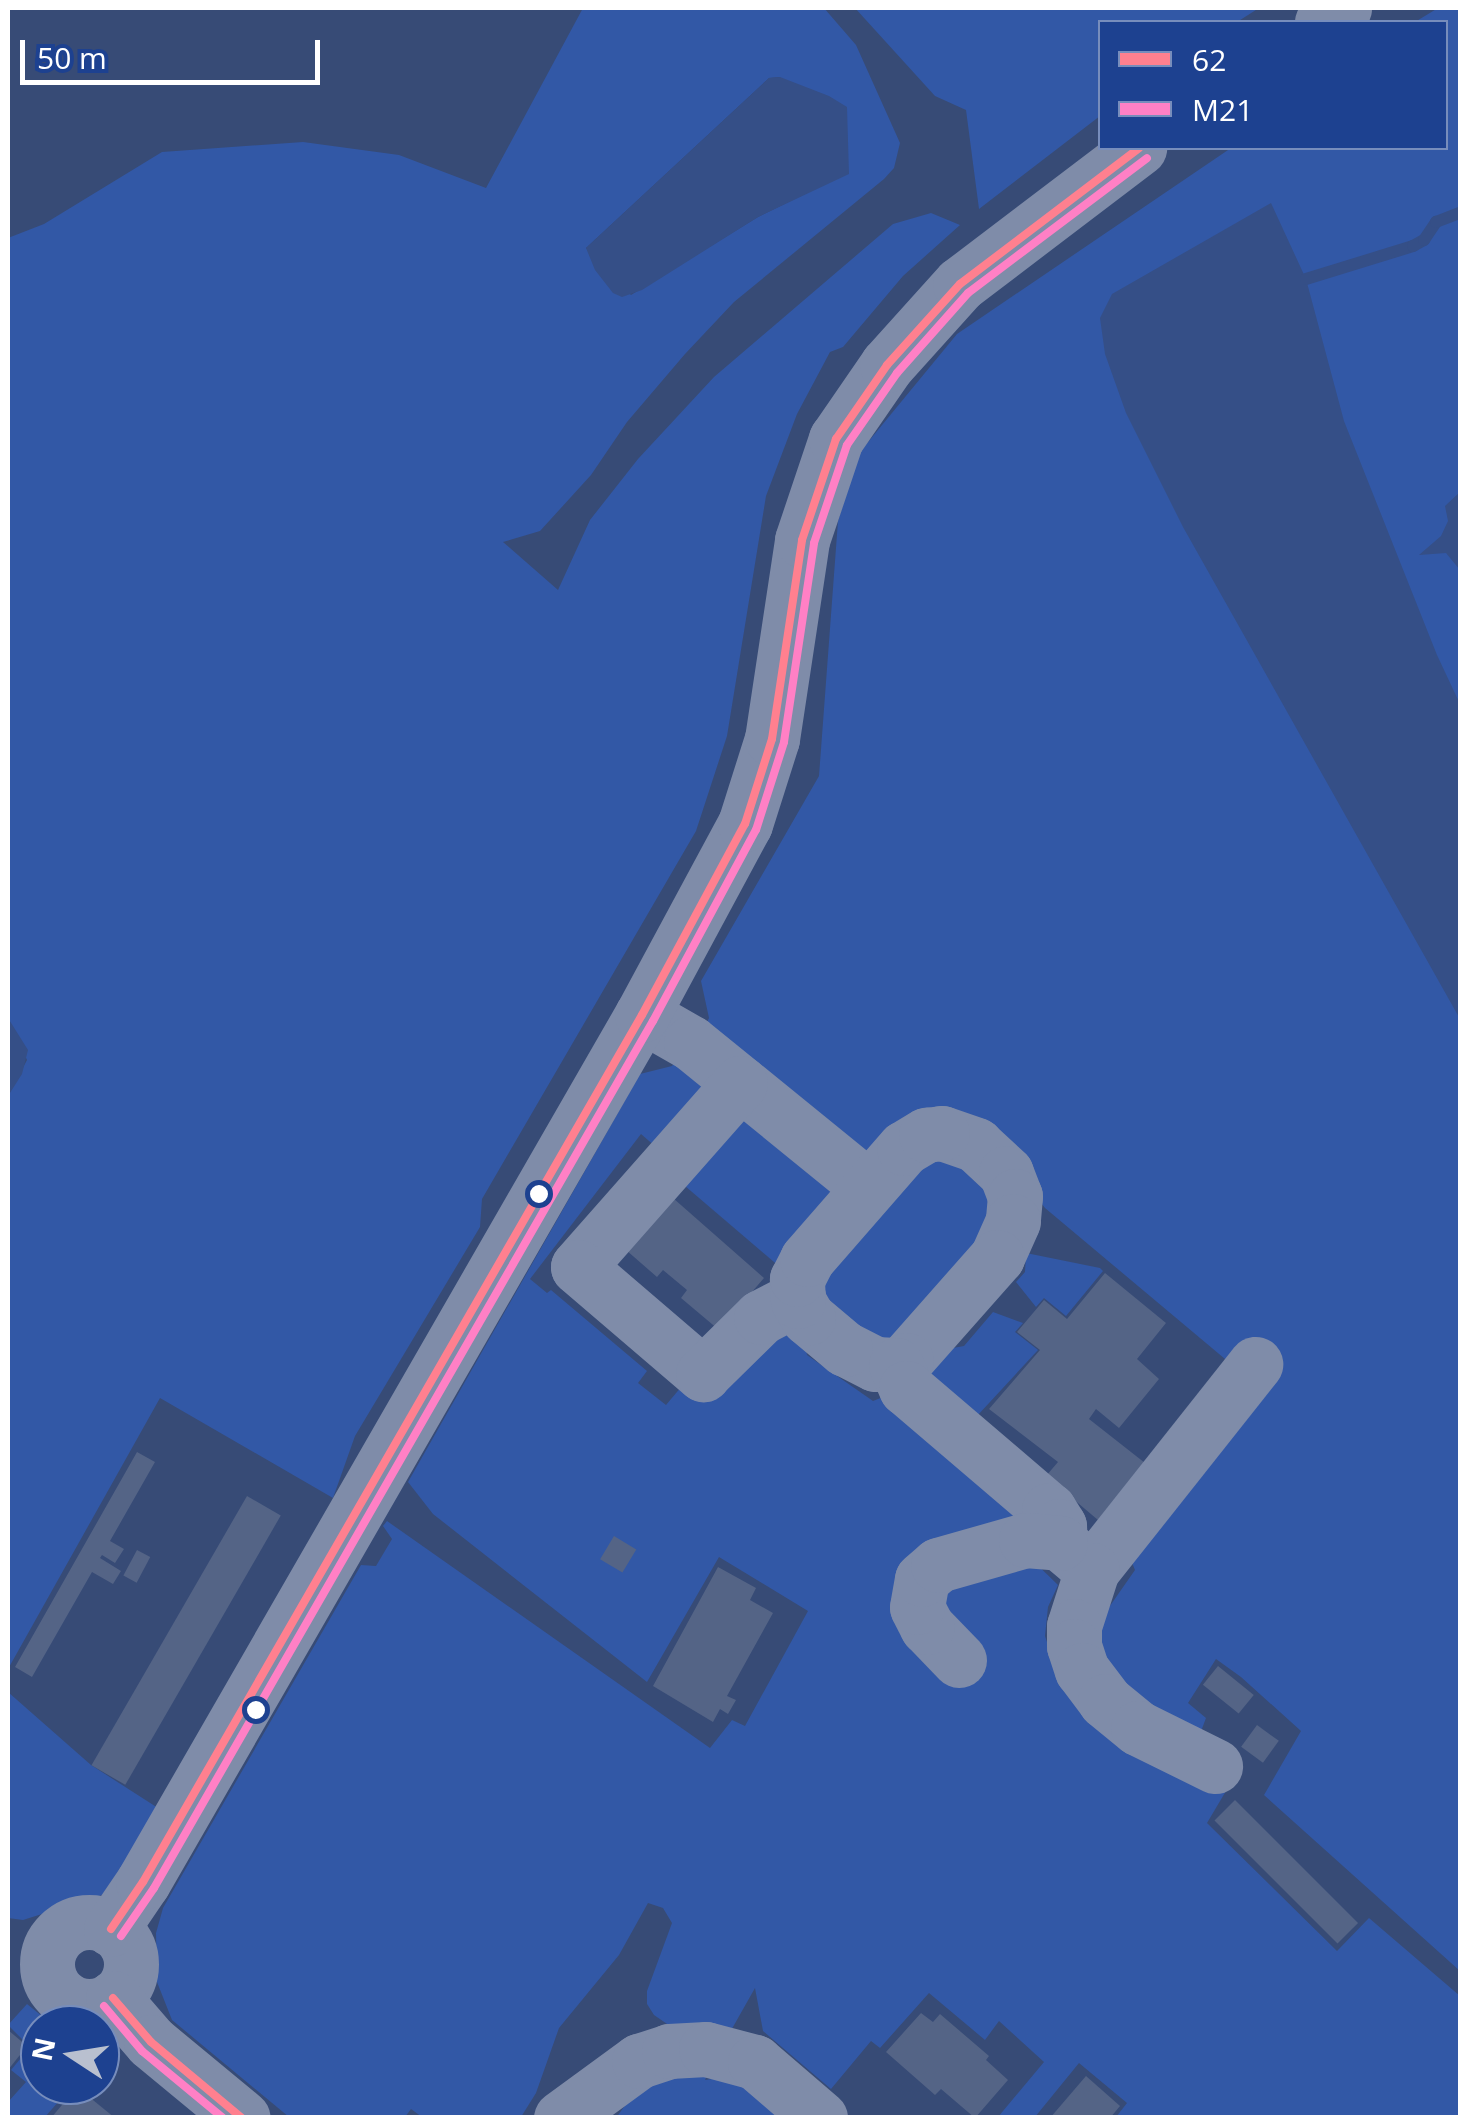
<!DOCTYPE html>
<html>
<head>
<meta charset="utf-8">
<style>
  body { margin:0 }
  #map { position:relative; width:1468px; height:2125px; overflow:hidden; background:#374b76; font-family:"Open Sans",sans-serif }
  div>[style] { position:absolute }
  .green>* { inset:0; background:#3258a6 }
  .water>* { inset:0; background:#354f87 }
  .stream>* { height:12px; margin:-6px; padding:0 6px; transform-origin:6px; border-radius:6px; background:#354f87 }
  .building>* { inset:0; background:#546486; transform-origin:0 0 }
  .minor>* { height:55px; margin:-27.5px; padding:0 27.5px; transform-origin:27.5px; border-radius:27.5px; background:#7f8ca9 }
  .minor>.ring { margin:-27.5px; padding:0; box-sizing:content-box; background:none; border:55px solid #7f8ca9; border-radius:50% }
  .bus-1>* { height:8px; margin:-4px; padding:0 4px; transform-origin:4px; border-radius:4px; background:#ff808f }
  .bus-2>* { height:8px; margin:-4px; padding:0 4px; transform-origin:4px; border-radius:4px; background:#ff80c5 }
  .dots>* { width:28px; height:28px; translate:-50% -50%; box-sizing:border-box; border:5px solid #1d4190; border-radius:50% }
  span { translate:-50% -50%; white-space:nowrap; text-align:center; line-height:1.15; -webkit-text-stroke:8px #1d4190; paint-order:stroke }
  .frame { position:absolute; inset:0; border:10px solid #fff; pointer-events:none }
  .legend { position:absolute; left:1098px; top:20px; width:350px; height:130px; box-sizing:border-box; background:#1d4190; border:2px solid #778dbc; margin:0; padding:12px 18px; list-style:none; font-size:30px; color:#fff }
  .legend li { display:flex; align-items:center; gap:20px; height:50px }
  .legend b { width:50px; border:2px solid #778dbc }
  .north { position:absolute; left:20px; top:2005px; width:100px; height:100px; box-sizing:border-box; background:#1d4190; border:2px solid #778dbc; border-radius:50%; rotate:282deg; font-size:28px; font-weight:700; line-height:40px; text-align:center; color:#fff }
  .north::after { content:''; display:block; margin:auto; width:35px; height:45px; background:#b9c0cf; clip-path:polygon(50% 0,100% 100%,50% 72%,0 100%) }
  .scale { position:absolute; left:20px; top:40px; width:300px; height:45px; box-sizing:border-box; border:5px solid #fff; border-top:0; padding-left:12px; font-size:30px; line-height:35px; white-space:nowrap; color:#fff; -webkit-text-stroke:8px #1d4190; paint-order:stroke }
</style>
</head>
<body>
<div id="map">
  <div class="green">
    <div style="clip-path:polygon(evenodd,583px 8px,824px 8px,856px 45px,900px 143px,894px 168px,884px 179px,734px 302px,685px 354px,627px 422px,591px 475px,540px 531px,503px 542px,558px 590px,590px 520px,638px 459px,714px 377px,893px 224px,931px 213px,960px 225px,903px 276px,843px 347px,830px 352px,797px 414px,766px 496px,727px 736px,696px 831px,482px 1199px,480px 1227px,355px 1436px,333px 1498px,160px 1398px,8px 1669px,8px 1096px,27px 1060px,8px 1018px,8px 238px,44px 224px,162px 152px,303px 142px,399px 155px,486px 188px,583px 8px,780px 77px,815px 189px,758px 217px,631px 295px,586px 248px,769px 78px,780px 77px)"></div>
    <div style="clip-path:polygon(855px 8px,1259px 8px,1237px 22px,1100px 22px,1100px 116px,979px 209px,966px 110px,935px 96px)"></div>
    <div style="clip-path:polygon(1438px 8px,1460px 8px,1460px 1971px,1264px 1795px,1301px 1731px,1241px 1677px,1216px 1659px,1188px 1703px,1206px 1718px,1197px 1742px,1101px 1680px,1098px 1623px,1135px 1570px,1128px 1553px,1231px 1364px,1045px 1208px,1006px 1158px,882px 1149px,861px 1152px,706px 1024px,709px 1018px,701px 981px,819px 776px,838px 521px,859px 453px,957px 334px,1231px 148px,1446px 148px,1446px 22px,1415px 22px)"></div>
    <div style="clip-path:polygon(681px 1055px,707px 1079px,664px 1154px,641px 1134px,530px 1279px,547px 1293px,551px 1290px,647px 1371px,638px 1383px,666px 1405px,682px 1386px,751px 1340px,803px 1331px,807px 1355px,873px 1401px,893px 1393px,1026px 1508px,930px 1597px,1019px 1547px,1058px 1585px,1048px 1607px,1045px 1636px,1051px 1654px,1226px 1791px,1207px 1823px,1337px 1951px,1369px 1918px,1460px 1996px,1460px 2117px,1116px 2117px,1127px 2103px,1079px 2063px,1035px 2117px,998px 2117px,1044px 2062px,999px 2021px,985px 2040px,929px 1993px,880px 2048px,871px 2041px,831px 2089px,763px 2031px,755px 1988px,729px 2034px,673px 2028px,654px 2015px,647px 2004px,647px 1991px,672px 1923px,663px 1908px,648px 1903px,619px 1955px,559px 2028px,536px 2093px,521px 2117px,422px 2117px,411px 2109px,405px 2117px,289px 2117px,172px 2020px,157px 1982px,156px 1933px,163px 1908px,361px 1565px,376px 1566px,392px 1539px,383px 1526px,387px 1521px,710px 1748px,732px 1720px,745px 1726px,808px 1611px,719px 1557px,647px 1682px,433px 1514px,408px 1482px,640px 1074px,672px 1066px)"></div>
    <div style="clip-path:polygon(737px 1115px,836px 1186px,781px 1268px,678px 1180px)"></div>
    <div style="clip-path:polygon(937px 1145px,1006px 1199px,912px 1339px,879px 1346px,814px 1289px)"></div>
    <div style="clip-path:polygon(1026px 1253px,1100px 1268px,1103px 1271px,1066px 1316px,1044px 1298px,1036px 1307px,1016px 1282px,1025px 1272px)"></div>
    <div style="clip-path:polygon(993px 1312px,1023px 1323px,1015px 1332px,1038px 1350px,977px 1416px,927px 1374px,942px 1350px,964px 1346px)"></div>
    <div style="clip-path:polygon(8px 1692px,91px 1765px,158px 1808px,153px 1823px,102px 1895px,23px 1920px,8px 1918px)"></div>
    <div style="clip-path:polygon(27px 2004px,53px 2025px,40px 2025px,40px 2085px,73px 2085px,45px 2117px,8px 2117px,8px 2102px,26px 2082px,11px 2070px,30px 2047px,8px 2025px)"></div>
    <div style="clip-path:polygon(709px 2071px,705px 2080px,730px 2076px,782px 2118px,616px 2118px,641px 2083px)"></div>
  </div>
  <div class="water">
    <div style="clip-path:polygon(780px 77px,829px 96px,847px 107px,849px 174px,758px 217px,642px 290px,622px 297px,613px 293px,595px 270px,586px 248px,769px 78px)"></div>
    <div style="clip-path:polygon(1271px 203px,1306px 279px,1344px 421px,1437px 655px,1460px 704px,1460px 1019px,1183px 527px,1126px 413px,1105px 354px,1100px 318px,1112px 294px)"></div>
    <div style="clip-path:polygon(1460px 492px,1460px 570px,1446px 553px,1419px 555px,1441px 536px,1448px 521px,1445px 506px)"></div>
    <div style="clip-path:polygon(8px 1018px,28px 1050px,22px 1074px,8px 1096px)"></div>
  </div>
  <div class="stream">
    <div style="left:1306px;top:279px;width:112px;rotate:-17.1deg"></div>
    <div style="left:1413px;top:246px;width:13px;rotate:-29deg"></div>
    <div style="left:1424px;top:240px;width:22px;rotate:-56deg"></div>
    <div style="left:1436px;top:222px;width:26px;rotate:-21deg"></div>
  </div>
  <div class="building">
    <div style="clip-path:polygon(665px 1191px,764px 1278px,719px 1330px,681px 1298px,687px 1290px,663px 1270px,657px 1277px,618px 1243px)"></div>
    <div style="clip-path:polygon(1105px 1273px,1166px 1323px,1137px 1359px,1159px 1379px,1119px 1428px,1096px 1409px,1089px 1419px,1145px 1463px,1098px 1520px,1046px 1476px,1058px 1462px,989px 1409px,1040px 1350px,1017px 1332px,1044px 1300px,1067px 1319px)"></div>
    <div style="clip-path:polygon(137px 1452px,155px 1462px,110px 1541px,124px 1549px,115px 1563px,102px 1555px,100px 1558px,121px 1571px,113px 1584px,92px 1572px,32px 1677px,15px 1667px)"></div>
    <div style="left:247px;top:1496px;width:39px;height:311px;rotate:30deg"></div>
    <div style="left:614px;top:1536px;width:26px;height:27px;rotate:31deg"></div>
    <div style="left:137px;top:1550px;width:15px;height:29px;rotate:28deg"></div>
    <div style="clip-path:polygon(718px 1567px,756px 1588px,750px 1600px,773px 1613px,727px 1696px,736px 1700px,728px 1714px,720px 1709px,713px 1722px,653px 1686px)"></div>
    <div style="left:1218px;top:1666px;width:46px;height:24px;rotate:39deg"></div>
    <div style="left:1257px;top:1725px;width:27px;height:27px;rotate:36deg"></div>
    <div style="left:1235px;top:1800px;width:174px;height:29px;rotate:45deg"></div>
    <div style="clip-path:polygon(921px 2013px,933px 2022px,940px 2014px,989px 2056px,986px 2060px,1008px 2080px,975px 2118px,941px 2089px,935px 2095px,886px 2052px)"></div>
    <div style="clip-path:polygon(8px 2030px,27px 2046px,8px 2070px)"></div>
    <div style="clip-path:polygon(1086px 2076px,1120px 2106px,1110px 2118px,1050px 2118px)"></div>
    <div style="clip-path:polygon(77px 2087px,115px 2118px,51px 2118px)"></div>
  </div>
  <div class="minor">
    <div style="left:1322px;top:22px;width:26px;rotate:-32deg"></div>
    <div style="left:642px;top:1015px;width:56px;rotate:29.7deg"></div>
    <div style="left:691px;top:1043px;width:228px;rotate:39.1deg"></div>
    <div style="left:740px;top:1083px;width:245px;rotate:131.4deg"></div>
    <div style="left:578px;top:1267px;width:165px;rotate:40.6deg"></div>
    <div style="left:703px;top:1374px;width:81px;rotate:-44.5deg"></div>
    <div style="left:761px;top:1317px;width:42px;rotate:-27.2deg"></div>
    <div style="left:942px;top:1133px;width:36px;rotate:19deg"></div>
    <div style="left:976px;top:1145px;width:41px;rotate:43deg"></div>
    <div style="left:1006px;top:1173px;width:25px;rotate:69deg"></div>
    <div style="left:1015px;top:1196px;width:25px;rotate:95deg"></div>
    <div style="left:1013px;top:1221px;width:39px;rotate:114deg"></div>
    <div style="left:997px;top:1257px;width:137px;rotate:131.5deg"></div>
    <div style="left:906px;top:1360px;width:11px;rotate:153deg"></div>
    <div style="left:896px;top:1365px;width:21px;rotate:-177deg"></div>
    <div style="left:875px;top:1364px;width:34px;rotate:-153deg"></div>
    <div style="left:845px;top:1349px;width:48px;rotate:-140deg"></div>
    <div style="left:808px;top:1318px;width:20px;rotate:-120deg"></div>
    <div style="left:798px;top:1301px;width:22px;rotate:-93deg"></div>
    <div style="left:797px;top:1279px;width:22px;rotate:-63deg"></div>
    <div style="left:807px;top:1259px;width:147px;rotate:-48.9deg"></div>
    <div style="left:904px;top:1148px;width:26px;rotate:-31deg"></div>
    <div style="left:926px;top:1135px;width:16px;rotate:-7deg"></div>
    <div style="left:896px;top:1365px;width:25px;rotate:67deg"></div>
    <div style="left:906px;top:1388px;width:188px;rotate:40.5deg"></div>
    <div style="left:1049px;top:1510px;width:19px;rotate:58deg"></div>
    <div style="left:1059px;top:1526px;width:17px;rotate:87deg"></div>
    <div style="left:1060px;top:1543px;width:42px;rotate:40.2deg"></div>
    <div style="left:1092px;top:1570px;width:263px;rotate:-51.6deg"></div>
    <div style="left:1092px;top:1570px;width:59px;rotate:107.8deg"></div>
    <div style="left:1074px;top:1626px;width:20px;rotate:90deg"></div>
    <div style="left:1074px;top:1646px;width:25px;rotate:72deg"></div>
    <div style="left:1082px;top:1670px;width:39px;rotate:53deg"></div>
    <div style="left:1105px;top:1701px;width:43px;rotate:39.3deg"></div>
    <div style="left:1138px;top:1728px;width:86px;rotate:26.3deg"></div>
    <div style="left:959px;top:1660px;width:46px;rotate:-134.1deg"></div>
    <div style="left:927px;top:1627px;width:22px;rotate:-117deg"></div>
    <div style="left:917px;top:1607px;width:28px;rotate:-80deg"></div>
    <div style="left:922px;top:1579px;width:21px;rotate:-41deg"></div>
    <div style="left:938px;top:1565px;width:91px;rotate:-15.9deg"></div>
    <div style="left:1026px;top:1540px;width:34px;rotate:5deg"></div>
    <div class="ring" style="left:47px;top:1922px;width:29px;height:29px"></div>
    <div style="left:111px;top:1929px;width:57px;rotate:-55.8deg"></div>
    <div style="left:143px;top:1882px;width:1000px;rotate:-60.08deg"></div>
    <div style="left:642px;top:1015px;width:217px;rotate:-61.7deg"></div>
    <div style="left:745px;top:824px;width:89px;rotate:-72.4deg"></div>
    <div style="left:772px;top:739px;width:201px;rotate:-81.4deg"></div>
    <div style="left:802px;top:540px;width:107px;rotate:-71.4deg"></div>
    <div style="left:836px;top:439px;width:90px;rotate:-55.4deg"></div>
    <div style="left:887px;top:365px;width:109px;rotate:-48deg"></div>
    <div style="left:960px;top:284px;width:225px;rotate:-37.2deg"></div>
    <div style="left:113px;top:1998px;width:58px;rotate:49.2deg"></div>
    <div style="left:151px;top:2042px;width:119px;rotate:39.6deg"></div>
    <div style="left:561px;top:2118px;width:97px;rotate:-36.2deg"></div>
    <div style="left:639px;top:2061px;width:32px;rotate:-18deg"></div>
    <div style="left:669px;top:2051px;width:37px;rotate:-3deg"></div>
    <div style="left:706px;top:2049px;width:51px;rotate:14.9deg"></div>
    <div style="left:755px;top:2062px;width:86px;rotate:40.7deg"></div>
  </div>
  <div class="bus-1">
    <div style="left:111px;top:1929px;width:57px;rotate:-55.8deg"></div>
    <div style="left:143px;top:1882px;width:1000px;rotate:-60.08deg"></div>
    <div style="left:642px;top:1015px;width:217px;rotate:-61.7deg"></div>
    <div style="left:745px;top:824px;width:89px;rotate:-72.4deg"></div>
    <div style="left:772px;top:739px;width:201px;rotate:-81.4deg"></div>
    <div style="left:802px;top:540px;width:107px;rotate:-71.4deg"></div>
    <div style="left:836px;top:439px;width:90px;rotate:-55.4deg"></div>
    <div style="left:887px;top:365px;width:109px;rotate:-48deg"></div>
    <div style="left:960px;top:284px;width:225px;rotate:-37.2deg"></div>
    <div style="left:113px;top:1998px;width:58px;rotate:49.2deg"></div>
    <div style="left:151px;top:2042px;width:119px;rotate:39.9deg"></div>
  </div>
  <div class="bus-2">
    <div style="left:121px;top:1936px;width:58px;rotate:-55.5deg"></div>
    <div style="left:154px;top:1888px;width:1000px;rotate:-60.08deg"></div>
    <div style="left:653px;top:1021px;width:217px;rotate:-61.7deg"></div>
    <div style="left:756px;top:830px;width:92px;rotate:-72.3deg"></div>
    <div style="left:784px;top:742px;width:201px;rotate:-81.4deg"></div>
    <div style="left:814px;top:543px;width:103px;rotate:-71.4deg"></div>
    <div style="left:847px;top:445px;width:88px;rotate:-55.2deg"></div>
    <div style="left:897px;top:373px;width:107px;rotate:-48.4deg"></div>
    <div style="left:968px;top:293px;width:224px;rotate:-37deg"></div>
    <div style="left:104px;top:2006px;width:59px;rotate:49.8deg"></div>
    <div style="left:142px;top:2051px;width:105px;rotate:39.6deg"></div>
  </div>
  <div class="dots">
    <div style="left:539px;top:1194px;background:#fff"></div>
    <div style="left:256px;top:1710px;background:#fff"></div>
  </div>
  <div class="frame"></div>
  <ul class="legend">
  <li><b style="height:12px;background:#ff808f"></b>62</li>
  <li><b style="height:12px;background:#ff80c5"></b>M21</li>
  </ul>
  <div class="north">N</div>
  <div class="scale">50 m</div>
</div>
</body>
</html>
